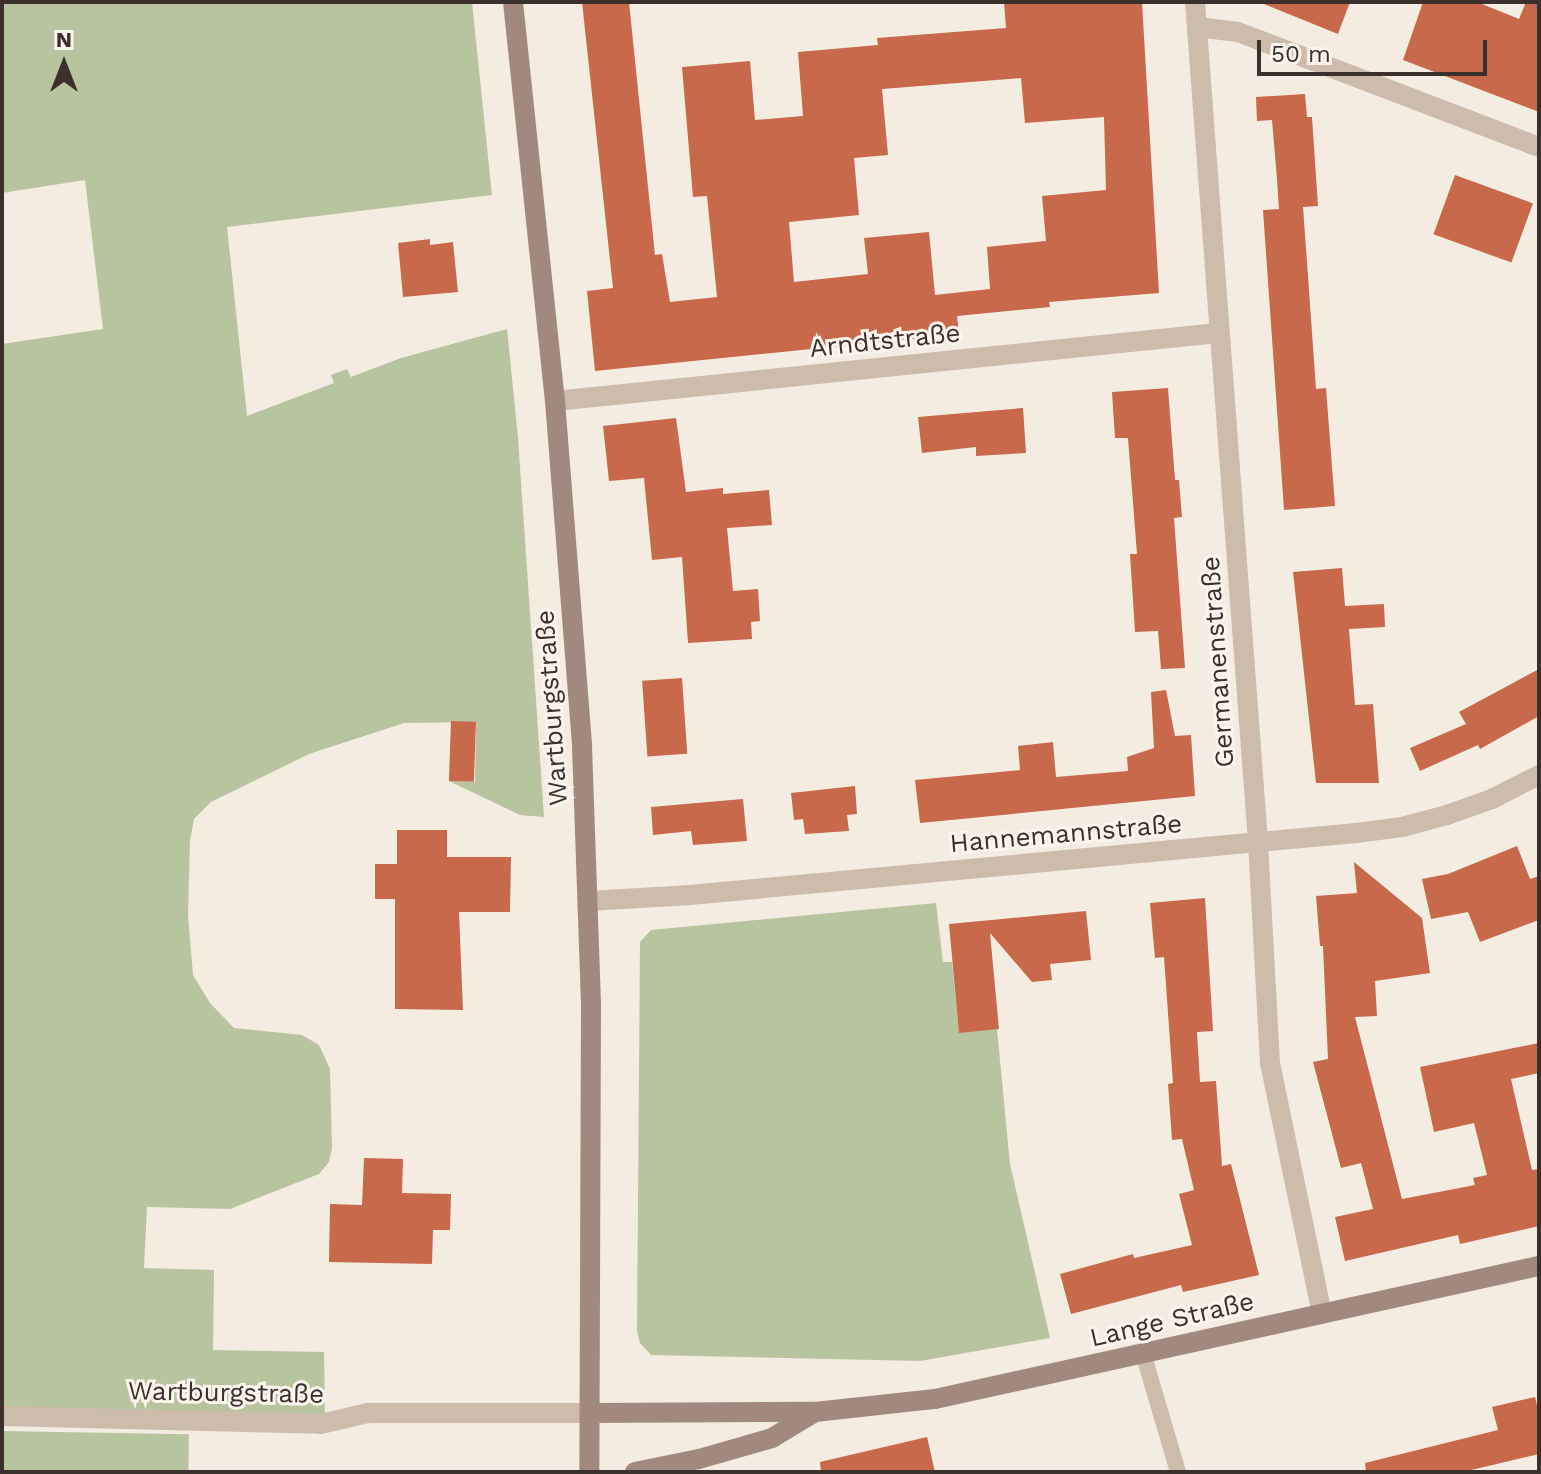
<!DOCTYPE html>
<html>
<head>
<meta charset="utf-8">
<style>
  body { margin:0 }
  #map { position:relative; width:1541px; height:1474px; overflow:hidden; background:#f4ebe1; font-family:"Work Sans",sans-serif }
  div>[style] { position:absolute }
  .green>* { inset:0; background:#b8c4a0; transform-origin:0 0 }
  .building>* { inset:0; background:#c8694b; transform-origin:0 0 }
  .lane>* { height:16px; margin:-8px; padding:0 8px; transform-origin:8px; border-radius:8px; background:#cdbbac }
  .street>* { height:20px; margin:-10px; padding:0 10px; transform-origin:10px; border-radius:10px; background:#cdbbac }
  .secondary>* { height:20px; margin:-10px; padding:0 10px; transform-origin:10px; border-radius:10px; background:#a18a7d }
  span { translate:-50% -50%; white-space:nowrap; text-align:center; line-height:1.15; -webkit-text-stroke:6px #fbf5ee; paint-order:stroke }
  .street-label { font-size:26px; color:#3b302b }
  .frame { position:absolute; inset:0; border:4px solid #3b302b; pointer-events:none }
  .north { position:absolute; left:24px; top:24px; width:80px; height:80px; -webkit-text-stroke:6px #fbf5ee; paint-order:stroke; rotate:0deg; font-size:22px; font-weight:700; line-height:32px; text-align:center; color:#3b302b }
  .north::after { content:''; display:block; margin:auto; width:28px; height:36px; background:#3b302b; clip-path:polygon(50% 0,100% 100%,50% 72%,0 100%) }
  .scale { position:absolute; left:1257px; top:40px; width:230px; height:36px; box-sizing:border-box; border:4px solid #3b302b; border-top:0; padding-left:10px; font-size:24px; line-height:28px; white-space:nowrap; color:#3b302b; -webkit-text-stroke:6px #fbf5ee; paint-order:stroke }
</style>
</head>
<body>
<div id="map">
  <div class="green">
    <div style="clip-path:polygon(2px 2px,472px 2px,492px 195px,227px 227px,247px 416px,334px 383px,331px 375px,347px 369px,351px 377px,401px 358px,507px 329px,518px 438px,544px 817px,520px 815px,449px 781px,475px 782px,476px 722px,404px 723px,309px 754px,211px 802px,194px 819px,190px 841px,188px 915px,193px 975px,210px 1003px,234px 1028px,302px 1035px,319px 1045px,330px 1069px,332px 1148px,329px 1162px,319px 1174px,230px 1209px,147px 1207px,144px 1268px,214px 1270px,213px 1350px,324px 1352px,325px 1418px,2px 1412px,2px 344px,103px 329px,85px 180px,2px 193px)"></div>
    <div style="clip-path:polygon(936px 903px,943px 962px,952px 962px,959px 1032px,997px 1029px,1010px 1164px,1050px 1338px,920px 1361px,651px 1355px,640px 1343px,637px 1331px,640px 942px,651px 930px)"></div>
    <div style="left:2px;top:1431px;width:187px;height:41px;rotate:1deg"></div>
  </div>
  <div class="building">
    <div style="clip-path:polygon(evenodd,582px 2px,629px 2px,655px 255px,662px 254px,670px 302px,717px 297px,707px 196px,693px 197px,682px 67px,750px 61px,755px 120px,803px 116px,798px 52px,878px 45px,877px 38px,1006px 28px,1004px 2px,1142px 2px,1159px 293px,1049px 302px,1050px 307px,957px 316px,959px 334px,595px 371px,587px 291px,613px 288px,582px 2px,1021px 78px,1025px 123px,1104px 117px,1106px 190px,1042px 196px,1046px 241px,987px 247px,990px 289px,935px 295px,929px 232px,864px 238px,868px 274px,794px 282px,789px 222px,859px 215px,854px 158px,888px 155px,882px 89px,1021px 78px)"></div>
    <div style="clip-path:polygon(1259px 2px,1350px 2px,1338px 34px)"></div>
    <div style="clip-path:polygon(1423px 2px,1477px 2px,1519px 19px,1526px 2px,1539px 2px,1539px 112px,1403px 60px)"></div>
    <div style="clip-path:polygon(1305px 94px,1307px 117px,1312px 117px,1318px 206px,1303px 207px,1308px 276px,1316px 389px,1326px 388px,1335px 506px,1284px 510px,1263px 210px,1279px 209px,1277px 179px,1272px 120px,1257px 121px,1256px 97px)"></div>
    <div style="left:1455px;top:175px;width:83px;height:63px;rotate:20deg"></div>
    <div style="clip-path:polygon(430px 239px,430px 245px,453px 242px,458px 292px,403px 297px,398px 243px)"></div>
    <div style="clip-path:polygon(1168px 388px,1175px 480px,1179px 480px,1182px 517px,1174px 518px,1185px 668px,1161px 669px,1158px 631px,1135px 632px,1130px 554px,1137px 554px,1128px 438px,1115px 438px,1112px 392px)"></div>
    <div style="clip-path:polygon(1023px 408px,1026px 453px,976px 456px,976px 447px,922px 453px,918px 417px)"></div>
    <div style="clip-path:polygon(676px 418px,686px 492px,723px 488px,723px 494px,769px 490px,772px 525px,727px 528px,733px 591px,758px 589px,760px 621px,751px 622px,752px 639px,688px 643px,682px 557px,652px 560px,644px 478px,609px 481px,603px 426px)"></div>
    <div style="clip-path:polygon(1342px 568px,1345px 606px,1384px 604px,1385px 627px,1349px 629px,1355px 705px,1373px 704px,1379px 783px,1316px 783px,1293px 572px)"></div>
    <div style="clip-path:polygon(1539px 669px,1539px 716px,1480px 749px,1478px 745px,1420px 771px,1410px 748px,1466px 724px,1459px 712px)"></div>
    <div style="left:682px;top:678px;width:76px;height:40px;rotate:86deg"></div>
    <div style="clip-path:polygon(1166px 690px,1175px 736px,1191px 735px,1195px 796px,920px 823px,915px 780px,1020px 770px,1018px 746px,1053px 742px,1056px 777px,1128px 771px,1127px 757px,1154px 748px,1151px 692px)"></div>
    <div style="left:451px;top:721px;width:25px;height:60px;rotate:2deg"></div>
    <div style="clip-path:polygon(855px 786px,857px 814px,847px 815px,849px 831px,805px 834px,803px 819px,794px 820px,791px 793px)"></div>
    <div style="clip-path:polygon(743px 799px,747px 841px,693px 845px,691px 831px,653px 835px,651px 807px)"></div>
    <div style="clip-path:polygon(397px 830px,447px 830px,447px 857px,511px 857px,510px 912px,459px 912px,463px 1010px,395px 1009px,395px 899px,375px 899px,375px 864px,397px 864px)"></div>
    <div style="clip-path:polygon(1517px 846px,1530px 879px,1539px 876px,1539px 920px,1480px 942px,1468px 912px,1431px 919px,1422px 879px,1448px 874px)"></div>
    <div style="clip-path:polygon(1354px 862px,1422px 918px,1430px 973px,1375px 981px,1377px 1016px,1355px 1017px,1402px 1199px,1475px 1185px,1473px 1178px,1487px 1175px,1474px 1123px,1434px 1132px,1420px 1067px,1539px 1043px,1539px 1073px,1511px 1079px,1532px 1170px,1539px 1169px,1539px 1226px,1460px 1244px,1458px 1235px,1345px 1261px,1335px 1217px,1373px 1209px,1361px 1163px,1341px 1168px,1313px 1062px,1328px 1059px,1323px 946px,1320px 946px,1316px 896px,1357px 893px)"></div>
    <div style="clip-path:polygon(1205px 898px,1213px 1031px,1197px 1032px,1200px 1082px,1216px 1081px,1222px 1166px,1231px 1164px,1259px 1275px,1183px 1292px,1181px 1285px,1071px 1314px,1060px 1274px,1133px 1254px,1134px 1258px,1192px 1245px,1179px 1194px,1194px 1190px,1182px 1139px,1172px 1140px,1168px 1084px,1173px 1083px,1164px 957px,1155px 958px,1150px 903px)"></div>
    <div style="clip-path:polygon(1086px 911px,1091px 960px,1050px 964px,1052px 980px,1032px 982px,990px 933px,999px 1029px,959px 1033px,949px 924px)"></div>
    <div style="clip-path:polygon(364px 1158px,403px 1159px,402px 1193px,451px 1194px,450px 1230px,433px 1230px,432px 1264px,329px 1262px,330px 1204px,362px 1205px)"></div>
    <div style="clip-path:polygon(1535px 1397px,1539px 1414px,1539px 1454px,1463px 1472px,1366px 1472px,1365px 1463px,1498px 1430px,1492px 1407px)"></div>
    <div style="clip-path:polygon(927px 1437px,935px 1472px,821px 1472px,820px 1462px)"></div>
  </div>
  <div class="lane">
    <div style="left:1143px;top:1353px;width:124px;rotate:73.6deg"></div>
  </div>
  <div class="street">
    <div style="left:1195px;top:2px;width:842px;rotate:85.71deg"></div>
    <div style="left:1258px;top:842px;width:221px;rotate:86.9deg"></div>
    <div style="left:1270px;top:1063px;width:256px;rotate:78.3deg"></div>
    <div style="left:1197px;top:27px;width:41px;rotate:7deg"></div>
    <div style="left:1238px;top:32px;width:322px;rotate:20.9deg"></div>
    <div style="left:555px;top:401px;width:667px;rotate:-5.85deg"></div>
    <div style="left:589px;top:901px;width:101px;rotate:-3.4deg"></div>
    <div style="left:690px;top:895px;width:669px;rotate:-5.32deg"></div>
    <div style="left:1356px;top:833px;width:46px;rotate:-7.4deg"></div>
    <div style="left:1402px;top:827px;width:47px;rotate:-14.9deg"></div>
    <div style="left:1447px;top:815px;width:48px;rotate:-19.6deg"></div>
    <div style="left:1492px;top:799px;width:53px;rotate:-27.1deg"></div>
    <div style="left:2px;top:1416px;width:319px;rotate:1.4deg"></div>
    <div style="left:321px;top:1424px;width:48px;rotate:-13.2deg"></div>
    <div style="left:368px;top:1413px;width:224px"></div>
  </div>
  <div class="secondary">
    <div style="left:513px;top:2px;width:401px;rotate:84deg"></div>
    <div style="left:555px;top:401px;width:346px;rotate:85.5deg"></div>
    <div style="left:582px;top:746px;width:257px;rotate:88deg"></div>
    <div style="left:591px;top:1003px;width:469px;rotate:90.2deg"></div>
    <div style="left:592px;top:1413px;width:223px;rotate:-0.3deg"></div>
    <div style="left:815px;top:1412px;width:121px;rotate:-6.2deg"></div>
    <div style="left:935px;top:1399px;width:618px;rotate:-12.42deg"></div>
    <div style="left:635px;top:1472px;width:65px;rotate:-11.5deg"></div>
    <div style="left:699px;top:1459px;width:76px;rotate:-16deg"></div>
    <div style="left:772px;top:1438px;width:50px;rotate:-31.2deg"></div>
  </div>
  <div class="street-label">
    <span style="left:885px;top:341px;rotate:-6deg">Arndtstraße</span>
    <span style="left:1218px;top:662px;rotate:-94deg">Germanenstraße</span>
    <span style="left:552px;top:708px;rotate:-94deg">Wartburgstraße</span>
    <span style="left:1066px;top:834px;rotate:-5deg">Hannemannstraße</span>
    <span style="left:1172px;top:1320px;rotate:-13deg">Lange Straße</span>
    <span style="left:226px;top:1393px;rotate:1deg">Wartburgstraße</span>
  </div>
  <div class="frame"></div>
  <div class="north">N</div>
  <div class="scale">50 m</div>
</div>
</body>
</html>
